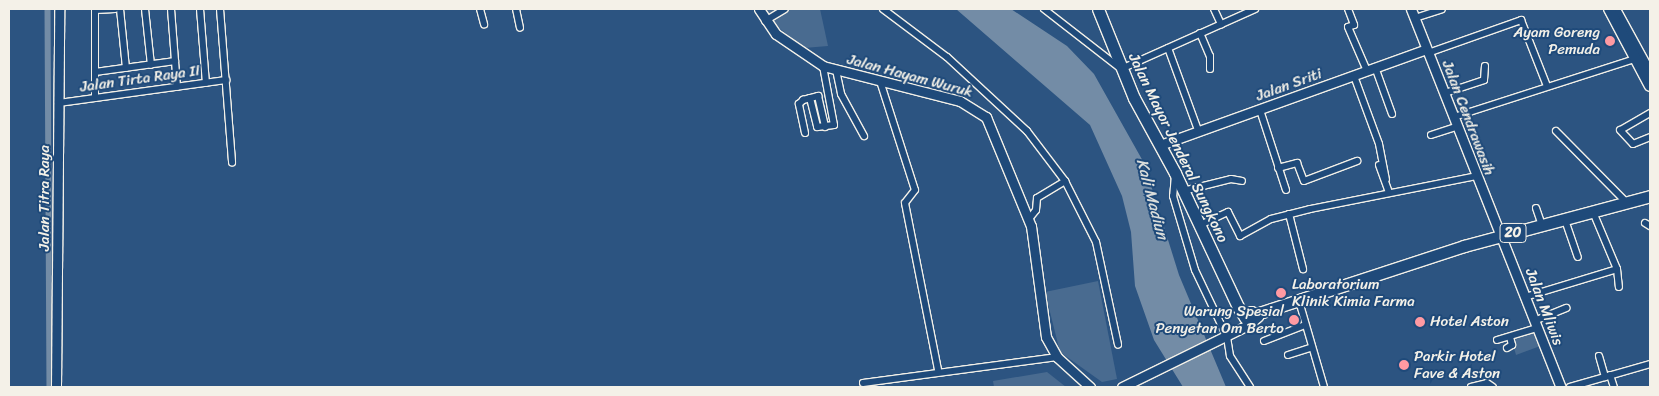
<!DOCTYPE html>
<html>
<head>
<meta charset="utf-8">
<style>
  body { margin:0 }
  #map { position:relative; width:1659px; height:396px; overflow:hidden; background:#2c5481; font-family:Sriracha,sans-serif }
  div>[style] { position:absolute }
  .green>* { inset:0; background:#496b90 }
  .water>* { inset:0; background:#738ca6 }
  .canal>* { height:5.5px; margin:-2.75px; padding:0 2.75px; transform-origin:2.75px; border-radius:2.75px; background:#738ca6 }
  .roads { filter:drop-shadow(1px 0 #f4f1e8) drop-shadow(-1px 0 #f4f1e8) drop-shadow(0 1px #f4f1e8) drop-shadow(0 -1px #f4f1e8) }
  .street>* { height:6px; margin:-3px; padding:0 3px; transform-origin:3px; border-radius:3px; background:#1f4a7a }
  .secondary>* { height:9px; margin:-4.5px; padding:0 4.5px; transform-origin:4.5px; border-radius:4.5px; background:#1f4a7a }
  .primary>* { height:10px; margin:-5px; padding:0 5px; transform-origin:5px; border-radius:5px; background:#1f4a7a }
  .highway>* { height:11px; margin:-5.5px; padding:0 5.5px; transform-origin:5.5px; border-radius:5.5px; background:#1f4a7a }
  .dots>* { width:14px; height:14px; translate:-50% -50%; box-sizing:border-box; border:2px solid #1f4a7a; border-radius:50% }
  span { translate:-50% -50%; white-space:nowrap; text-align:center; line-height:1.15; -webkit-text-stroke:4px #1f4a7a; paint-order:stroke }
  .shield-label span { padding:1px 4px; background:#1f4a7a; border:1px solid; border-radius:4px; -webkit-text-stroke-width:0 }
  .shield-label { font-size:14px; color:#f4f1e8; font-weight:700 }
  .poi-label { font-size:15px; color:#f4f1e8 }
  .right { translate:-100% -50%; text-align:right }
  .left { translate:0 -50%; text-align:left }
  .street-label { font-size:15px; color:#f4f1e8 }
  .water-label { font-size:16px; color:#dadddb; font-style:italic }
  .frame { position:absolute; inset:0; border:10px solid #f4f1e8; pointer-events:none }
</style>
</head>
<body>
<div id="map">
  <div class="green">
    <div style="clip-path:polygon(765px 9px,820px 9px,828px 46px,804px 48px,773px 23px)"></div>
    <div style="clip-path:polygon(1098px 281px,1117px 379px,1102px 382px,1060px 352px,1045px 292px)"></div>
    <div style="clip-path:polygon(1536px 329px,1543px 345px,1516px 355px,1511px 337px)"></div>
    <div style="clip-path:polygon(1047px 372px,1066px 387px,994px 387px,993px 381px)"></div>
  </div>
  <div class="water">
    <div style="clip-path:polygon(956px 9px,1011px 9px,1067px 46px,1094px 74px,1144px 163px,1179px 275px,1226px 387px,1183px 387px,1154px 340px,1135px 286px,1131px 232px,1122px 196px,1090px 125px)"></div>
  </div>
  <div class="canal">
    <div style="left:48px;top:9px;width:378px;rotate:89.7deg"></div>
  </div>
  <div class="roads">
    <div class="street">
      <div style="left:120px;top:9px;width:59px;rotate:84.2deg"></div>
      <div style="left:145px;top:9px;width:56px;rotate:83.9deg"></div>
      <div style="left:171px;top:9px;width:78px;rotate:85.6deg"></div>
      <div style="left:200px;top:9px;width:74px;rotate:85.4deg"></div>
      <div style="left:220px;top:9px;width:154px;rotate:85.5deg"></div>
      <div style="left:480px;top:9px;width:16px;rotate:75deg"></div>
      <div style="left:516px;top:9px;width:19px;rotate:78deg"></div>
      <div style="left:883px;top:9px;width:80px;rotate:36.9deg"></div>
      <div style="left:947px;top:57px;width:109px;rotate:42.8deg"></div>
      <div style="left:1027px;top:131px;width:63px;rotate:52.8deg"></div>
      <div style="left:1065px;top:181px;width:68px;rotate:63.1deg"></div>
      <div style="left:1096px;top:242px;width:105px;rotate:77.9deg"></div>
      <div style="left:1044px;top:9px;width:98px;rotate:37.9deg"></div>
      <div style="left:1121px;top:69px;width:147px;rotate:-24.1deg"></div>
      <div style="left:1214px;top:9px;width:17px;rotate:65deg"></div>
      <div style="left:1348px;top:9px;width:17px;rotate:69deg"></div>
      <div style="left:1354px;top:25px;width:6px;rotate:162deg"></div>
      <div style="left:1348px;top:27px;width:48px;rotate:66.6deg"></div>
      <div style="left:95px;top:10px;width:20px;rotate:-3deg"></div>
      <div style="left:1415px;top:18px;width:28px;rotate:-18deg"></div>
      <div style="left:765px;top:21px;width:23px;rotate:-31deg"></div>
      <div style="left:1200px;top:33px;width:25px;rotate:67deg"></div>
      <div style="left:1210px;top:56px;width:13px;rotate:90deg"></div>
      <div style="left:1168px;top:48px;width:87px;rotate:69.9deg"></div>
      <div style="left:1428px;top:53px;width:99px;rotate:-19.5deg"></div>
      <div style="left:1521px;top:20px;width:71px;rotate:68.5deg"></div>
      <div style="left:1375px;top:67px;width:50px;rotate:70.1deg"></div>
      <div style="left:836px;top:70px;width:25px;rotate:78deg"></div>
      <div style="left:841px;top:94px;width:48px;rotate:61.3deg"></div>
      <div style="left:95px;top:72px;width:81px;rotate:-7.8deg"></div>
      <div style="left:1354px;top:76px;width:72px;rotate:69.8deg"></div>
      <div style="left:1379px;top:144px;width:36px;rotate:79deg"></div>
      <div style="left:880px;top:81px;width:114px;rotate:72.2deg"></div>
      <div style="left:915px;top:190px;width:16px;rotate:128deg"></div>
      <div style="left:905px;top:203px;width:170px;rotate:78.8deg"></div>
      <div style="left:1445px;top:93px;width:41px;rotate:-18.4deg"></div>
      <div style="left:1484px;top:80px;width:14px;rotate:-86deg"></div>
      <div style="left:95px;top:98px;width:89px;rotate:-90deg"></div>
      <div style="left:810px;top:98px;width:30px;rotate:76deg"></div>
      <div style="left:817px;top:127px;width:17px;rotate:-7deg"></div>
      <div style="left:834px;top:125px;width:60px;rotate:-100.6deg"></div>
      <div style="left:58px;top:103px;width:170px;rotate:-7.8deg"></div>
      <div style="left:1260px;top:110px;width:84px;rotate:72deg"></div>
      <div style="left:1650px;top:113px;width:34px;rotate:150deg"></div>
      <div style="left:1620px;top:130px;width:19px;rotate:47deg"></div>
      <div style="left:1633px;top:144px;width:18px;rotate:-22deg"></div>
      <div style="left:1454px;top:117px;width:193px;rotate:-17.8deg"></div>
      <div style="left:1556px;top:131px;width:100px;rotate:45.4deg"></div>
      <div style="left:805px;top:133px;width:30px;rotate:-102deg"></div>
      <div style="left:799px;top:104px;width:6px;rotate:-45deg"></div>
      <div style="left:803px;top:100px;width:16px;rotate:-15deg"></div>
      <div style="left:818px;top:96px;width:32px;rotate:77deg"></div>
      <div style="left:1431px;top:135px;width:28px;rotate:-18deg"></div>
      <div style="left:1379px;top:165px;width:29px;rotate:70deg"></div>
      <div style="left:1278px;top:168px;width:20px;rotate:-15deg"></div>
      <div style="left:1297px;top:163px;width:19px;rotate:69deg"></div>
      <div style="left:1304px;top:181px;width:57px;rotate:-20.7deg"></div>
      <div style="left:1175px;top:175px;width:21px;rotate:95deg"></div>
      <div style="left:1173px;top:196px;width:77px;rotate:73.4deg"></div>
      <div style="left:1195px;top:270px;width:74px;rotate:64.5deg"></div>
      <div style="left:1227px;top:337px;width:19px;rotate:81deg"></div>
      <div style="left:1230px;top:356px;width:37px;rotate:57deg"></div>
      <div style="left:1183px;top:191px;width:49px;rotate:-14deg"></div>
      <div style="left:1231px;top:179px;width:11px;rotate:10deg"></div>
      <div style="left:1536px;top:208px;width:18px;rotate:71deg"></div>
      <div style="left:1289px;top:214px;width:57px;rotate:75.7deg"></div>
      <div style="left:1029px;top:219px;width:11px;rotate:-52deg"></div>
      <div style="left:1036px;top:210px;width:12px;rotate:-85deg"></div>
      <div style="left:1037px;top:198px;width:33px;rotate:-31deg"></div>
      <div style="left:1565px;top:220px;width:39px;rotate:71deg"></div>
      <div style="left:1645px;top:223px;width:6px;rotate:31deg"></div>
      <div style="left:1200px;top:225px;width:31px;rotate:-25deg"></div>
      <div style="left:1228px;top:212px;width:27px;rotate:63deg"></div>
      <div style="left:1240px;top:236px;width:35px;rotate:-29deg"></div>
      <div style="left:1271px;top:219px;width:40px;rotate:-14.4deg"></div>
      <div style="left:1310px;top:209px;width:169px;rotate:-11.2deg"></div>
      <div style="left:1617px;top:269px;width:18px;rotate:84deg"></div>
      <div style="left:1525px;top:297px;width:96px;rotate:-16.9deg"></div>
      <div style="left:1617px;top:269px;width:62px;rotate:-112.8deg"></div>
      <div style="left:1299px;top:301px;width:90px;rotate:73.8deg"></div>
      <div style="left:1534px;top:321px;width:35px;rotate:-22deg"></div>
      <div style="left:1497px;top:340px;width:42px;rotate:-16.7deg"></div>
      <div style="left:1264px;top:341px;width:44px;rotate:-21.3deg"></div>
      <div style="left:1507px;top:348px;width:6px;rotate:-31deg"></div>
      <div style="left:1512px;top:345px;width:8px;rotate:-104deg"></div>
      <div style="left:1288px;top:355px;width:25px;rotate:-18deg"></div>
      <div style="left:1599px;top:356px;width:22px;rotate:74deg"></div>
      <div style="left:1610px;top:375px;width:13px;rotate:72deg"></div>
      <div style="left:863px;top:383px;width:196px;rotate:-7.6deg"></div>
      <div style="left:1471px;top:387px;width:16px;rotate:-14deg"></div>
      <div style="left:1487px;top:383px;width:7px;rotate:34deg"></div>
      <div style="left:1570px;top:387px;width:83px;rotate:-16deg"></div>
    </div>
    <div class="secondary">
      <div style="left:759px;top:9px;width:30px;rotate:56deg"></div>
      <div style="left:776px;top:34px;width:57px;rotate:34.2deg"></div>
      <div style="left:823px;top:66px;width:141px;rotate:14.3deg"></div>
      <div style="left:960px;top:101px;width:31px;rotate:32deg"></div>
      <div style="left:986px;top:117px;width:118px;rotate:67.6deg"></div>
      <div style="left:1031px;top:226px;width:112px;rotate:82.3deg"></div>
      <div style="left:1046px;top:337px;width:23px;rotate:61deg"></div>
      <div style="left:1057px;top:357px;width:45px;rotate:42.3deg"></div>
      <div style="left:1411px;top:9px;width:407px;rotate:68.4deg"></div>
      <div style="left:1615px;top:9px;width:73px;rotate:61.3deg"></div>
      <div style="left:1160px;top:145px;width:283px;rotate:-19.8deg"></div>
      <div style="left:56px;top:387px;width:378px;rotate:-89.5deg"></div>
      <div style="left:1122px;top:387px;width:145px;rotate:-26.2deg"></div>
    </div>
    <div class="primary">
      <div style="left:1609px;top:9px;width:87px;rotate:62deg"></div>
    </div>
    <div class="highway">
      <div style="left:1098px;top:9px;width:96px;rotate:68deg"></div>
      <div style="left:1134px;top:98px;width:85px;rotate:61.3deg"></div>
      <div style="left:1175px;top:173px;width:148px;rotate:64.8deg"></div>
      <div style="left:1238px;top:307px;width:19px;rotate:55deg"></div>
      <div style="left:1249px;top:323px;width:11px;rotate:-41deg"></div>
      <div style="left:1257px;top:316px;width:7px;rotate:-146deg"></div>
      <div style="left:1251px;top:312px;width:8px;rotate:140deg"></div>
      <div style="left:1256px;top:314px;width:219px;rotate:-18.1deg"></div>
      <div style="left:1464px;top:246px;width:193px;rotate:-15deg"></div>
    </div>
  </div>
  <div class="dots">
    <div style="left:1610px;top:41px;background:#ff9aa2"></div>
    <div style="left:1281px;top:293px;background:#ff9aa2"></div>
    <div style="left:1294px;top:320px;background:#ff9aa2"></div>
    <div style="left:1420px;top:322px;background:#ff9aa2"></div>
    <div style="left:1404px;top:365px;background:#ff9aa2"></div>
  </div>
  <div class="shield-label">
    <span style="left:1513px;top:233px">20</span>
  </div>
  <div class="poi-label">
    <span class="right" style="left:1600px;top:41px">Ayam Goreng<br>Pemuda</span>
    <span class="left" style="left:1292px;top:293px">Laboratorium<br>Klinik Kimia Farma</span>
    <span class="right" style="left:1284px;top:320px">Warung Spesial<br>Penyetan Om Berto</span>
    <span class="left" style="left:1430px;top:322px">Hotel Aston</span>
    <span class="left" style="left:1414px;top:365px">Parkir Hotel<br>Fave &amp; Aston</span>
  </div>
  <div class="street-label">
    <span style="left:910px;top:76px;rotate:15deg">Jalan Hayam Wuruk</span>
    <span style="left:140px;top:79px;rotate:-8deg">Jalan Tirta Raya II</span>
    <span style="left:1289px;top:85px;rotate:-20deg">Jalan Sriti</span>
    <span style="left:1468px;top:118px;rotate:69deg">Jalan Cendrawasih</span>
    <span style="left:1178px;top:148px;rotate:64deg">Jalan Mayor Jenderal Sungkono</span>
    <span style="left:45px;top:198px;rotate:-90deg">Jalan Titra Raya</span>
    <span style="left:1544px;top:307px;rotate:69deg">Jalan Mliwis</span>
  </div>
  <div class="water-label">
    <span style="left:1152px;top:199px;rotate:75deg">Kali Madiun</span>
  </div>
  <div class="frame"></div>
</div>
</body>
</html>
